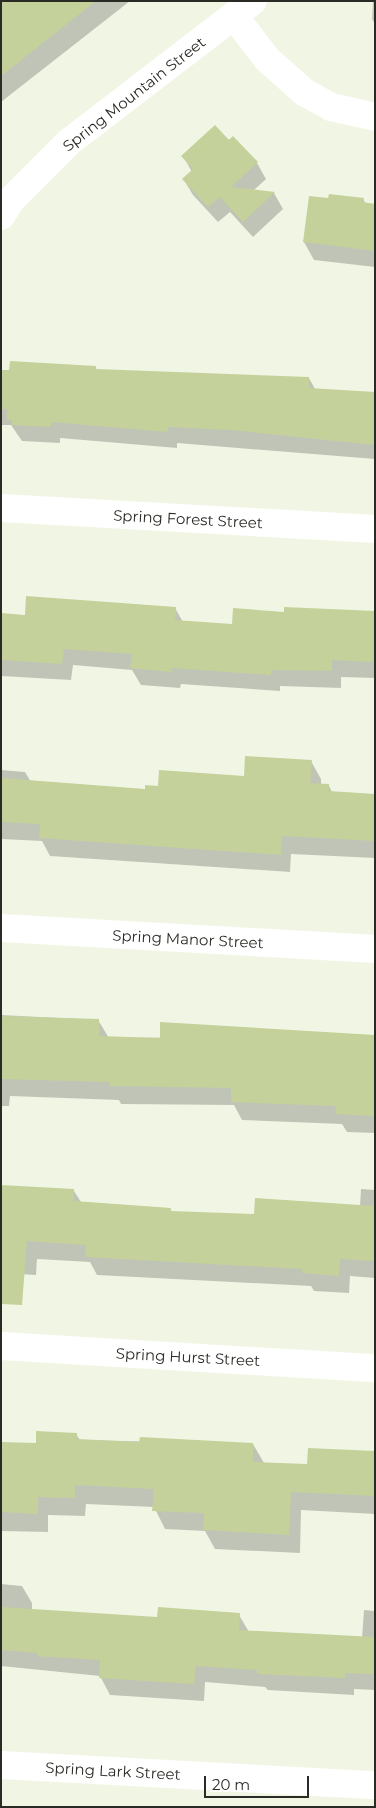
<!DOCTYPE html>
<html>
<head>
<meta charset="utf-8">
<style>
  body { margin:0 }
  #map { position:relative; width:376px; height:1808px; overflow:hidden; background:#f1f6e4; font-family:Montserrat,sans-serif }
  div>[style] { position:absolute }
  .shadow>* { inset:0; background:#0003 }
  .building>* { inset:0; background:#c4d19a }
  .minor>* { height:28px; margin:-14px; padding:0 14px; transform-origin:14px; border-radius:14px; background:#fff }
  span { translate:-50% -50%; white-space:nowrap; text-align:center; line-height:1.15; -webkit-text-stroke:5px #fff; paint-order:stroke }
  .street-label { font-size:15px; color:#292b24 }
  .frame { position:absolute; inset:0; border:2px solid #292b24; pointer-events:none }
  .scale { position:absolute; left:204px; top:1776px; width:105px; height:22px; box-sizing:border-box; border:2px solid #292b24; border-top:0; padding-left:6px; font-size:15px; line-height:18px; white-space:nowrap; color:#292b24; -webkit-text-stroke:4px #fff; paint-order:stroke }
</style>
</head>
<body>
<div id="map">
  <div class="shadow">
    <div style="clip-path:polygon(1px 1px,130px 1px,1px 102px)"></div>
    <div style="clip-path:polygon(373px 1px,375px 1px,375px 24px,372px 19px)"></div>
    <div style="clip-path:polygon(233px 138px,257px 163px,266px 179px,253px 191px,274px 193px,283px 209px,253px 237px,230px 212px,218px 222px,193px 195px,184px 180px,192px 172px,183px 156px)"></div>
    <div style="clip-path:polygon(363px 199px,366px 204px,375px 205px,375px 267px,314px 260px,304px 242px,329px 200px)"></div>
    <div style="clip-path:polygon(95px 367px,98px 371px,309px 378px,315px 389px,375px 394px,375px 459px,177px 443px,177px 448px,60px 438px,60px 443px,22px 441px,11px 425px,1px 425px,1px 371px)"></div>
    <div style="clip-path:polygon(175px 608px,183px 622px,233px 626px,285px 613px,375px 612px,375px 678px,341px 677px,341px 688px,280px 686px,280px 691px,181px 684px,180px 688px,141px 685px,132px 670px,73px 665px,71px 680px,1px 676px,1px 614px,26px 616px)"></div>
    <div style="clip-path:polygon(311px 761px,321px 779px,321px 785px,329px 786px,332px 792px,375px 795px,375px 858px,291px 854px,290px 872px,50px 856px,42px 841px,1px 839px,1px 770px,25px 772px,31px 782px,146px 790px,245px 777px)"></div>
    <div style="clip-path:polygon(1px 1015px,98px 1020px,109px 1038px,375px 1036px,375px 1133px,347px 1132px,342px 1124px,242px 1120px,234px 1105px,121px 1104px,119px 1100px,10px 1096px,9px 1106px,1px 1106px)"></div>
    <div style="clip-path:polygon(1px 1186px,74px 1191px,81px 1202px,170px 1209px,172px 1212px,255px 1215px,360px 1206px,361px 1189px,375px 1190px,375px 1278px,350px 1276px,349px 1293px,314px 1291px,311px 1286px,97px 1275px,90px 1262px,37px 1259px,36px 1275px,1px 1273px)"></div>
    <div style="clip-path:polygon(76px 1434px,80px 1440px,253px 1444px,264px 1463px,309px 1465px,375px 1453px,375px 1514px,301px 1510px,300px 1553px,215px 1549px,205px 1531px,165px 1529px,154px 1507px,86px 1504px,85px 1516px,48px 1515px,48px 1532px,1px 1531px,1px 1443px,37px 1444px)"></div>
    <div style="clip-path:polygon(1px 1584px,22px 1586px,32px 1603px,32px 1611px,159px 1619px,239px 1615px,249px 1632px,362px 1638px,364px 1610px,375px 1611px,375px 1690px,354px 1689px,354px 1695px,268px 1690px,265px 1687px,205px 1682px,204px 1701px,110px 1695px,100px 1676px,1px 1666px)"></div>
  </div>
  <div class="building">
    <div style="clip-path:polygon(1px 1px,96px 1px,1px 76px)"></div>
    <div style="clip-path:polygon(215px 125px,229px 140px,233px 136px,258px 162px,231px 187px,275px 192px,243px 222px,220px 197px,208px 207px,182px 179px,193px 169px,181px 156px)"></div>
    <div style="clip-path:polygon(329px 194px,364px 198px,363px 202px,375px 204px,375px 251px,303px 242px,309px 196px,328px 198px)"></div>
    <div style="clip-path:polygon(10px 361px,96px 366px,96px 369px,309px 377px,309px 388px,375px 392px,375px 445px,231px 430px,168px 427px,168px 432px,51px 422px,51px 427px,12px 425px,12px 420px,7px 420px,7px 409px,1px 409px,1px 370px,9px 370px)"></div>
    <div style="clip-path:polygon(26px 596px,176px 607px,175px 620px,232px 624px,233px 608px,284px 612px,284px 607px,375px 611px,375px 662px,332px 660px,332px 671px,271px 670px,271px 675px,172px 668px,171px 672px,130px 668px,132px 654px,64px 649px,62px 664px,1px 660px,1px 613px,25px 615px)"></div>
    <div style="clip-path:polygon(245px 756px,312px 760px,310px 783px,329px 784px,329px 791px,375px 794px,375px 841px,282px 836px,281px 855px,39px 838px,40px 824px,1px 822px,1px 778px,145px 789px,145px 785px,158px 786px,159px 770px,244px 776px)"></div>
    <div style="clip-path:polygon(1px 1016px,99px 1019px,99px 1036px,160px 1038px,160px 1022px,375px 1035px,375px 1116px,335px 1114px,336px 1106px,231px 1102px,231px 1088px,109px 1086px,110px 1082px,1px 1079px)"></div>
    <div style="clip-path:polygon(1px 1185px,74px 1189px,74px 1201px,171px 1208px,171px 1211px,254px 1214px,255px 1198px,375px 1206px,375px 1261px,340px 1259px,339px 1276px,302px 1273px,302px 1269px,85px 1257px,86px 1245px,27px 1241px,22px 1305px,1px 1304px)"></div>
    <div style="clip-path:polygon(36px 1431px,77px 1433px,77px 1439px,139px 1442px,140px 1437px,253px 1443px,253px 1462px,307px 1464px,308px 1448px,375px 1451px,375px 1496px,291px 1492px,289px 1535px,203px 1530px,204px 1513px,152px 1511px,154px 1489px,75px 1485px,75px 1498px,38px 1497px,38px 1514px,1px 1512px,1px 1442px,36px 1443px)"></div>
    <div style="clip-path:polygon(1px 1607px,157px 1617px,158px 1607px,240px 1613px,239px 1630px,375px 1637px,375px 1674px,345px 1673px,345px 1678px,257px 1674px,257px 1670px,196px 1666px,194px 1684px,99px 1678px,100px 1660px,37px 1656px,37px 1653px,1px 1650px)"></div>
  </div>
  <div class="minor">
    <div style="left:234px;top:16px;width:54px;rotate:52.5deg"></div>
    <div style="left:267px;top:59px;width:50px;rotate:41.7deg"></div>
    <div style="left:304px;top:92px;width:31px;rotate:29deg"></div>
    <div style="left:331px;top:107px;width:45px;rotate:12.8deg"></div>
    <div style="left:1px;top:216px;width:20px;rotate:-57deg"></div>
    <div style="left:12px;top:199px;width:81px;rotate:-45deg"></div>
    <div style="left:69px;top:142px;width:232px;rotate:-37.5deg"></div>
    <div style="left:1px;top:508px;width:375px;rotate:3.2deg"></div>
    <div style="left:1px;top:928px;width:375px;rotate:3.2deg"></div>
    <div style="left:1px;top:1346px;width:375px;rotate:3.4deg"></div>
    <div style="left:1px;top:1765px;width:375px;rotate:3.1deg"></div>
  </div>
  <div class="street-label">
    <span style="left:134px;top:94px;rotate:-38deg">Spring Mountain Street</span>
    <span style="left:188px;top:519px;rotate:3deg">Spring Forest Street</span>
    <span style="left:188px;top:939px;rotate:3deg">Spring Manor Street</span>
    <span style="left:188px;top:1357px;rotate:3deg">Spring Hurst Street</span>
    <span style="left:113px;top:1771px;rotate:3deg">Spring Lark Street</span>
  </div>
  <div class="frame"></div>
  <div class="scale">20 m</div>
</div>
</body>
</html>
